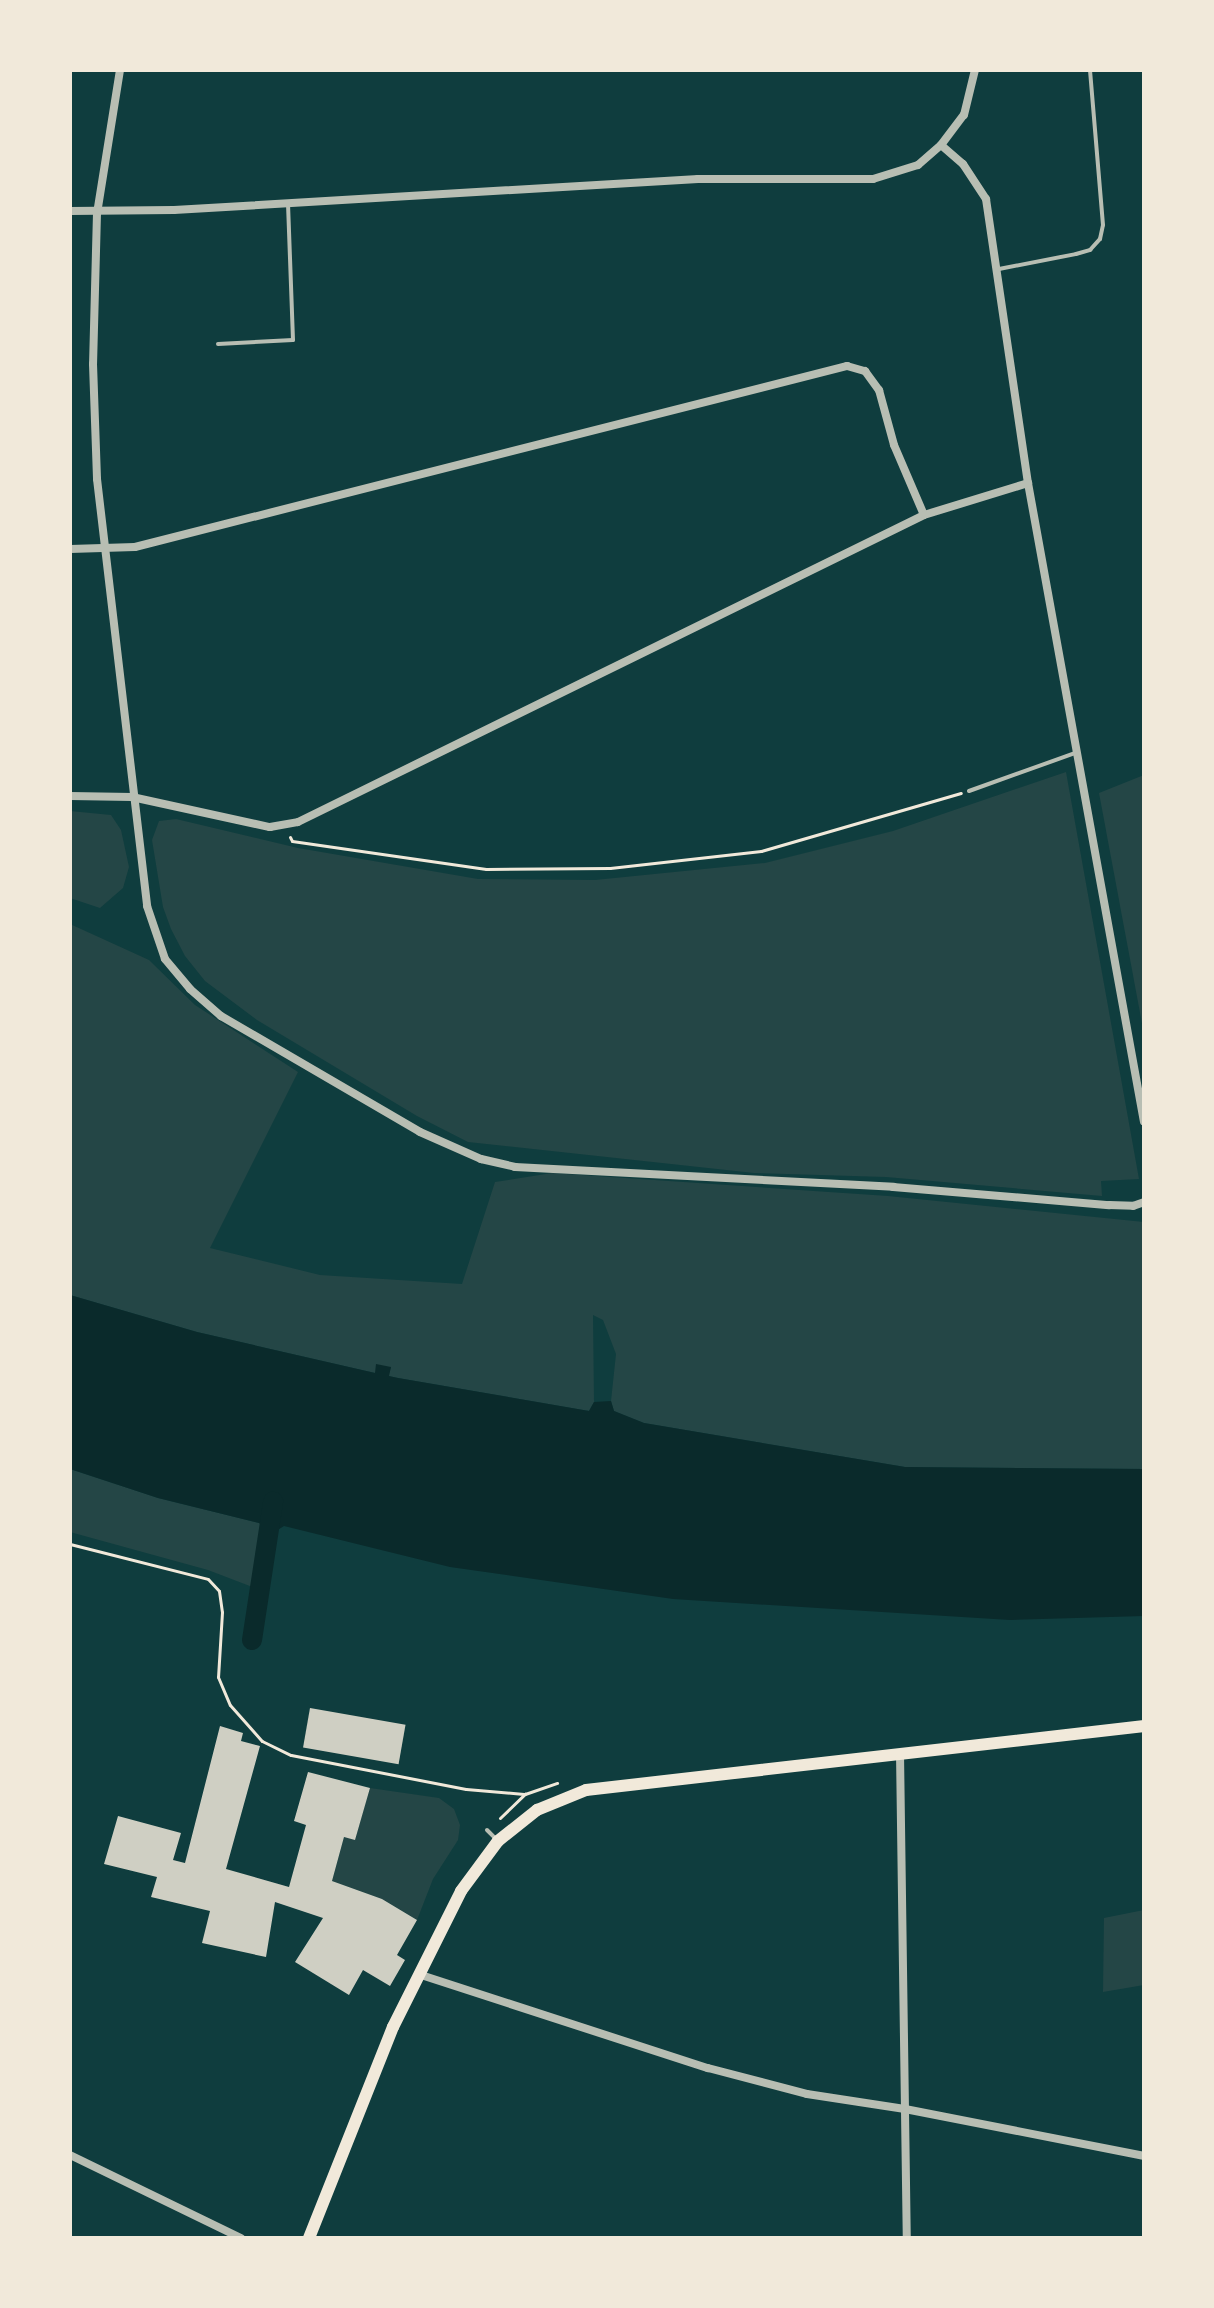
<!DOCTYPE html>
<html>
<head>
<meta charset="utf-8">
<style>
  body { margin:0 }
  #map { position:relative; width:1214px; height:2308px; overflow:hidden; background:#0f3d3e; font-family:Spectral,serif }
  div>[style] { position:absolute }
  .green>* { inset:0; background:#244646 }
  .water>* { inset:0; background:#0a2a2b }
  .canal>* { height:20px; margin:-10px; padding:0 10px; transform-origin:10px; border-radius:10px; background:#0a2a2b }
  .building>* { inset:0; background:#cfcfc3; transform-origin:0 0 }
  .path>* { height:3px; margin:-1.5px; padding:0 1.5px; transform-origin:1.5px; border-radius:1.5px; background:#f1e9da }
  .service>* { height:4px; margin:-2px; padding:0 2px; transform-origin:2px; border-radius:2px; background:#b8beb3 }
  .minor>* { height:8px; margin:-4px; padding:0 4px; transform-origin:4px; border-radius:4px; background:#b8beb3 }
  .primary>* { height:12px; margin:-6px; padding:0 6px; transform-origin:6px; border-radius:6px; background:#f1e9da }
  span { translate:-50% -50%; white-space:nowrap; text-align:center; line-height:1.15; -webkit-text-stroke:8px #f1e9da; paint-order:stroke }
  .frame { position:absolute; inset:0; border:72px solid #f1e9da; pointer-events:none }
</style>
</head>
<body>
<div id="map">
  <div class="green">
    <div style="clip-path:polygon(1066px 772px,1139px 1179px,1101px 1181px,1102px 1196px,886px 1177px,754px 1173px,468px 1142px,417px 1116px,257px 1020px,205px 981px,185px 956px,171px 929px,163px 907px,152px 840px,159px 821px,176px 819px,298px 848px,478px 879px,595px 880px,765px 863px,893px 831px)"></div>
    <div style="clip-path:polygon(1144px 775px,1144px 1034px,1099px 793px)"></div>
    <div style="clip-path:polygon(70px 811px,111px 815px,121px 830px,129px 867px,123px 888px,100px 908px,70px 898px)"></div>
    <div style="clip-path:polygon(70px 924px,149px 960px,195px 1005px,298px 1072px,210px 1248px,320px 1275px,462px 1284px,495px 1182px,552px 1173px,888px 1196px,1144px 1222px,1144px 1469px,905px 1467px,644px 1423px,614px 1411px,611px 1401px,616px 1354px,603px 1320px,593px 1315px,594px 1402px,589px 1411px,398px 1378px,388px 1376px,391px 1367px,375px 1373px,197px 1332px,70px 1295px)"></div>
    <div style="clip-path:polygon(70px 1469px,158px 1498px,259px 1523px,265px 1527px,255px 1588px,208px 1570px,70px 1532px)"></div>
    <div style="clip-path:polygon(370px 1788px,439px 1798px,454px 1809px,460px 1825px,458px 1840px,433px 1879px,417px 1920px,382px 1899px,332px 1881px,344px 1837px,355px 1839px)"></div>
    <div style="clip-path:polygon(1144px 1910px,1144px 1985px,1103px 1992px,1104px 1918px)"></div>
  </div>
  <div class="water">
    <div style="clip-path:polygon(70px 1295px,197px 1332px,375px 1373px,376px 1364px,391px 1367px,389px 1376px,398px 1378px,589px 1411px,594px 1402px,611px 1401px,614px 1411px,644px 1423px,905px 1467px,1144px 1469px,1144px 1616px,1010px 1620px,673px 1599px,450px 1567px,284px 1526px,276px 1531px,268px 1529px,259px 1523px,158px 1498px,70px 1469px)"></div>
  </div>
  <div class="canal">
    <div style="left:252px;top:1640px;width:140px;rotate:-81.3deg"></div>
  </div>
  <div class="building">
    <div style="left:310px;top:1708px;width:97px;height:40px;rotate:10deg"></div>
    <div style="clip-path:polygon(220px 1726px,243px 1733px,241px 1741px,260px 1746px,226px 1869px,289px 1887px,306px 1825px,294px 1821px,308px 1772px,370px 1788px,355px 1840px,344px 1837px,332px 1881px,382px 1899px,417px 1920px,397px 1955px,405px 1960px,390px 1986px,363px 1970px,349px 1995px,295px 1962px,323px 1918px,275px 1902px,266px 1957px,202px 1943px,210px 1911px,151px 1897px,157px 1877px,104px 1864px,118px 1816px,181px 1833px,173px 1860px,185px 1863px)"></div>
  </div>
  <div class="path">
    <div style="left:290px;top:837px;width:4px;rotate:63deg"></div>
    <div style="left:292px;top:841px;width:196px;rotate:8.2deg"></div>
    <div style="left:486px;top:869px;width:124px;rotate:-0.5deg"></div>
    <div style="left:610px;top:868px;width:152px;rotate:-6.4deg"></div>
    <div style="left:761px;top:851px;width:208px;rotate:-16.2deg"></div>
    <div style="left:70px;top:1544px;width:142px;rotate:14.2deg"></div>
    <div style="left:208px;top:1579px;width:16px;rotate:47deg"></div>
    <div style="left:219px;top:1591px;width:21px;rotate:82deg"></div>
    <div style="left:222px;top:1612px;width:65px;rotate:93.5deg"></div>
    <div style="left:218px;top:1677px;width:30px;rotate:67deg"></div>
    <div style="left:230px;top:1705px;width:48px;rotate:48.4deg"></div>
    <div style="left:262px;top:1741px;width:32px;rotate:26deg"></div>
    <div style="left:291px;top:1755px;width:178px;rotate:11deg"></div>
    <div style="left:466px;top:1789px;width:58px;rotate:4.9deg"></div>
    <div style="left:500px;top:1818px;width:35px;rotate:-44deg"></div>
    <div style="left:525px;top:1794px;width:34px;rotate:-19deg"></div>
  </div>
  <div class="service">
    <div style="left:999px;top:269px;width:78px;rotate:-11deg"></div>
    <div style="left:1076px;top:254px;width:15px;rotate:-16deg"></div>
    <div style="left:1090px;top:250px;width:15px;rotate:-48deg"></div>
    <div style="left:1100px;top:239px;width:14px;rotate:-78deg"></div>
    <div style="left:1103px;top:225px;width:156px;rotate:-94.8deg"></div>
    <div style="left:218px;top:344px;width:75px;rotate:-3.1deg"></div>
    <div style="left:293px;top:340px;width:135px;rotate:-92.1deg"></div>
    <div style="left:969px;top:791px;width:113px;rotate:-19.7deg"></div>
    <div style="left:487px;top:1830px;width:14px;rotate:45deg"></div>
  </div>
  <div class="minor">
    <div style="left:120px;top:70px;width:145px;rotate:99.1deg"></div>
    <div style="left:97px;top:213px;width:151px;rotate:91.5deg"></div>
    <div style="left:93px;top:364px;width:115px;rotate:88deg"></div>
    <div style="left:97px;top:479px;width:430px;rotate:83.3deg"></div>
    <div style="left:147px;top:906px;width:56px;rotate:71.2deg"></div>
    <div style="left:165px;top:959px;width:39px;rotate:50deg"></div>
    <div style="left:190px;top:989px;width:41px;rotate:41.1deg"></div>
    <div style="left:221px;top:1016px;width:230px;rotate:30.2deg"></div>
    <div style="left:420px;top:1132px;width:67px;rotate:23.9deg"></div>
    <div style="left:481px;top:1159px;width:35px;rotate:13deg"></div>
    <div style="left:515px;top:1167px;width:379px;rotate:3deg"></div>
    <div style="left:893px;top:1187px;width:217px;rotate:4.8deg"></div>
    <div style="left:1109px;top:1205px;width:24px;rotate:2deg"></div>
    <div style="left:1133px;top:1206px;width:12px;rotate:-20deg"></div>
    <div style="left:941px;top:145px;width:29px;rotate:41deg"></div>
    <div style="left:963px;top:164px;width:42px;rotate:56.7deg"></div>
    <div style="left:986px;top:199px;width:287px;rotate:81.6deg"></div>
    <div style="left:1028px;top:483px;width:649px;rotate:79.71deg"></div>
    <div style="left:70px;top:211px;width:104px;rotate:-0.6deg"></div>
    <div style="left:174px;top:210px;width:525px;rotate:-3.39deg"></div>
    <div style="left:698px;top:179px;width:175px"></div>
    <div style="left:873px;top:179px;width:47px;rotate:-17.3deg"></div>
    <div style="left:918px;top:165px;width:30px;rotate:-41deg"></div>
    <div style="left:941px;top:145px;width:38px;rotate:-53deg"></div>
    <div style="left:964px;top:115px;width:46px;rotate:-76.3deg"></div>
    <div style="left:70px;top:549px;width:65px;rotate:-1.8deg"></div>
    <div style="left:135px;top:547px;width:735px;rotate:-14.26deg"></div>
    <div style="left:847px;top:366px;width:19px;rotate:16deg"></div>
    <div style="left:865px;top:371px;width:24px;rotate:54deg"></div>
    <div style="left:879px;top:390px;width:57px;rotate:74.7deg"></div>
    <div style="left:894px;top:445px;width:76px;rotate:66.8deg"></div>
    <div style="left:70px;top:796px;width:62px;rotate:0.9deg"></div>
    <div style="left:132px;top:797px;width:141px;rotate:12.3deg"></div>
    <div style="left:270px;top:827px;width:28px;rotate:-10deg"></div>
    <div style="left:298px;top:822px;width:697px;rotate:-26.12deg"></div>
    <div style="left:924px;top:515px;width:109px;rotate:-17.1deg"></div>
    <div style="left:900px;top:1753px;width:485px;rotate:89.2deg"></div>
    <div style="left:418px;top:1974px;width:305px;rotate:18deg"></div>
    <div style="left:708px;top:2068px;width:102px;rotate:14.7deg"></div>
    <div style="left:807px;top:2094px;width:99px;rotate:8.7deg"></div>
    <div style="left:905px;top:2109px;width:244px;rotate:11.1deg"></div>
    <div style="left:70px;top:2155px;width:190px;rotate:25.9deg"></div>
  </div>
  <div class="primary">
    <div style="left:309px;top:2238px;width:227px;rotate:-68.3deg"></div>
    <div style="left:393px;top:2027px;width:152px;rotate:-63.4deg"></div>
    <div style="left:461px;top:1891px;width:62px;rotate:-53.5deg"></div>
    <div style="left:498px;top:1841px;width:50px;rotate:-38.5deg"></div>
    <div style="left:537px;top:1810px;width:53px;rotate:-22.2deg"></div>
    <div style="left:586px;top:1790px;width:562px;rotate:-6.54deg"></div>
  </div>
  <div class="frame"></div>
</div>
</body>
</html>
